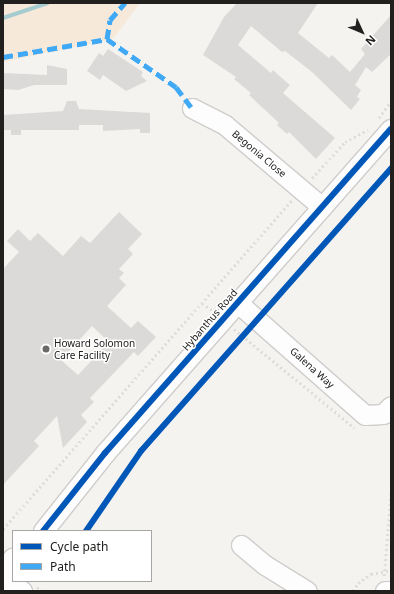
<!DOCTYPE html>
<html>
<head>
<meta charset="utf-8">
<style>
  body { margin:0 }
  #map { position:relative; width:394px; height:594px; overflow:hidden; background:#f5f3f0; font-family:"Noto Sans",sans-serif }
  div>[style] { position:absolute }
  .green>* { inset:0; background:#f7e9d9 }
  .stream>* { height:4px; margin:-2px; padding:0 2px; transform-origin:2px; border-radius:2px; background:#a7cccf }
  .building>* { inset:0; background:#dcdad8 }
  .path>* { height:2.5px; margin-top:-1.25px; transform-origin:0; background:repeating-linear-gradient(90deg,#dedddc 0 2px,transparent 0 5px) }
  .roads { filter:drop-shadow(1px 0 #cfcdcc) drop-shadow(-1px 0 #cfcdcc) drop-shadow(0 1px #cfcdcc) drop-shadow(0 -1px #cfcdcc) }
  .minor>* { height:19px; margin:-9.5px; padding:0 9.5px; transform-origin:9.5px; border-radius:9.5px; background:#fefdfd }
  .quiet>* { height:5px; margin-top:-2.5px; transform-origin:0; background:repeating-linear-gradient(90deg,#3fa9f5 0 10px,transparent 0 15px) }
  .cycleway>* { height:6px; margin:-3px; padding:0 3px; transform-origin:3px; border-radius:3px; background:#0057b8 }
  .dots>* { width:11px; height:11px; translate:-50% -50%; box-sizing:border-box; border:2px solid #fff; border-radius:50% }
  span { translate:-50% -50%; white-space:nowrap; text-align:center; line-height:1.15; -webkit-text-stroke:3px #fff; paint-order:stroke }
  .street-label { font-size:10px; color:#22201f }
  .poi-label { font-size:10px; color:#22201f }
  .left { translate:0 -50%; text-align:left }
  .frame { position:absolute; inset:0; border:4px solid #22201f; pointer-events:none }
  .legend { position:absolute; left:12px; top:530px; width:140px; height:52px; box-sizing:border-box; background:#fff; border:1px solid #a7a6a5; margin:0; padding:5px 7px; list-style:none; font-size:12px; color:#22201f }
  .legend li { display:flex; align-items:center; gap:8px; height:20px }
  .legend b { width:20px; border:1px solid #a7a6a5 }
  .north { position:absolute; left:342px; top:12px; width:40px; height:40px; -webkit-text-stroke:3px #fff; paint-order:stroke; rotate:134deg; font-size:11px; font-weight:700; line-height:16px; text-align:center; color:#22201f }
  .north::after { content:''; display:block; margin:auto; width:14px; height:18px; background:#22201f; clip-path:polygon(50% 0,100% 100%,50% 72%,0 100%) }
</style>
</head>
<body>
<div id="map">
  <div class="green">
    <div style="clip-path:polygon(3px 3px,140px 3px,113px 39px,3px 62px)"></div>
  </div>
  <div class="stream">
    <div style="left:3px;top:18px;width:47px;rotate:-18.4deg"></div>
  </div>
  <div class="building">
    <div style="clip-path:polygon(237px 3px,318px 3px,298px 33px,329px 58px,332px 55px,350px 72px,365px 54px,361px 49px,391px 15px,391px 54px,372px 72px,366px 67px,355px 85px,361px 90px,357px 97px,360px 99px,351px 110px,312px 72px,285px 51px,282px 52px,251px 26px,238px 45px,271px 73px,273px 70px,284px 80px,290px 85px,283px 93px,335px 138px,316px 159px,289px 132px,287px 134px,277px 125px,279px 123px,249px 95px,251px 93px,234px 79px,236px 77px,203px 55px,224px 17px)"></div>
    <div style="clip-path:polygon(108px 49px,143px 72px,141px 76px,147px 81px,126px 91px,103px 75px,100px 80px,87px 71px,99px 53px,103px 56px)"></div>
    <div style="clip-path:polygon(47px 65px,67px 69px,67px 85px,34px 85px,18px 90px,3px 89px,3px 73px,47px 75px)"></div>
    <div style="clip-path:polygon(67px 101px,76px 101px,79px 109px,150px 113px,150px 133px,140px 133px,140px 129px,103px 131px,103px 125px,79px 125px,79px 130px,21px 130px,21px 135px,11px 135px,11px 130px,3px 130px,3px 115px,63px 111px)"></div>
    <div style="clip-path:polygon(evenodd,119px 212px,142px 234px,128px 249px,133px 254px,119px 269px,124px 273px,119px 278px,126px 285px,107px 306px,131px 328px,138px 321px,156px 337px,138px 356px,134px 352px,90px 398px,94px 402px,81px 415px,87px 422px,63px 448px,57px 416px,34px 441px,39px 446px,3px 485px,3px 269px,19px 252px,7px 241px,18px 229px,30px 241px,38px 233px,63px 256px,81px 236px,90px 243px,119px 212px,92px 326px,109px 342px,78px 375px,61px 360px,92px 326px)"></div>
  </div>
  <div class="path">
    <div style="left:379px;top:118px;width:21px;rotate:-55deg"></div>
    <div style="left:312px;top:178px;width:49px;rotate:-47.5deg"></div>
    <div style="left:345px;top:142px;width:26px;rotate:-28deg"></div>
    <div style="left:202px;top:303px;width:12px;rotate:35deg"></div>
    <div style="left:234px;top:329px;width:156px;rotate:39.3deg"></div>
    <div style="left:3px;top:529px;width:438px;rotate:-48.7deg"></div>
    <div style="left:384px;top:576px;width:85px;rotate:-85.3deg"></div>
    <div style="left:37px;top:587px;width:7px;rotate:34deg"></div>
    <div style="left:353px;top:591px;width:9px;rotate:-58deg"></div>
    <div style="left:358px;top:583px;width:16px;rotate:-35deg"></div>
    <div style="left:371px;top:574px;width:20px;rotate:-11deg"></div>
  </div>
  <div class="roads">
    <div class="minor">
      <div style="left:192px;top:108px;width:37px;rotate:27deg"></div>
      <div style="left:225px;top:125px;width:127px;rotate:40.2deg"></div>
      <div style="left:238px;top:303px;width:169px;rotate:41.4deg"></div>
      <div style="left:365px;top:415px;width:18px;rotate:-3deg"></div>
      <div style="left:383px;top:414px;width:11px;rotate:-45deg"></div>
      <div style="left:43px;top:531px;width:100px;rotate:-51.5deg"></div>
      <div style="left:105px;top:453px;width:432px;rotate:-48.6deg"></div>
      <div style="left:241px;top:545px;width:31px;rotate:40deg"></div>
      <div style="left:265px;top:565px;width:49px;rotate:31.8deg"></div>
      <div style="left:3px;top:570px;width:16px;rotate:-52deg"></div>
      <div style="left:3px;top:578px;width:23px;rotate:34deg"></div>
      <div style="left:385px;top:591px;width:4px"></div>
    </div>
  </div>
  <div class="quiet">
    <div style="left:107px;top:39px;width:19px;rotate:-81deg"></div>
    <div style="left:110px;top:20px;width:23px;rotate:-49deg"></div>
    <div style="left:3px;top:57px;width:106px;rotate:-9.8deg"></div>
    <div style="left:107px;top:39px;width:84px;rotate:34.8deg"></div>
    <div style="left:176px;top:87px;width:26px;rotate:53deg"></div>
  </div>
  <div class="cycleway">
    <div style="left:43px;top:531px;width:100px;rotate:-51.5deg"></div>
    <div style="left:105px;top:453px;width:432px;rotate:-48.6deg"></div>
    <div style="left:86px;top:531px;width:97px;rotate:-55.5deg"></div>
    <div style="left:141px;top:451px;width:378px;rotate:-48.5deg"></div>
  </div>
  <div class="dots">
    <div style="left:46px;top:349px;background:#6c6a68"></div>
  </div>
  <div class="street-label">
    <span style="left:259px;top:154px;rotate:40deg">Begonia Close</span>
    <span style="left:210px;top:320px;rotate:-49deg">Hybanthus Road</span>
    <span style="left:312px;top:368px;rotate:42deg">Galena Way</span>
  </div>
  <div class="poi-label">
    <span class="left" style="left:54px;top:349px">Howard Solomon<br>Care Facility</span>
  </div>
  <div class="frame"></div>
  <ul class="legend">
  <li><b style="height:5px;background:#0057b8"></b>Cycle path</li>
  <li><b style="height:5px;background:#3fa9f5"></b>Path</li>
  </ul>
  <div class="north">N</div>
</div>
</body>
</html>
